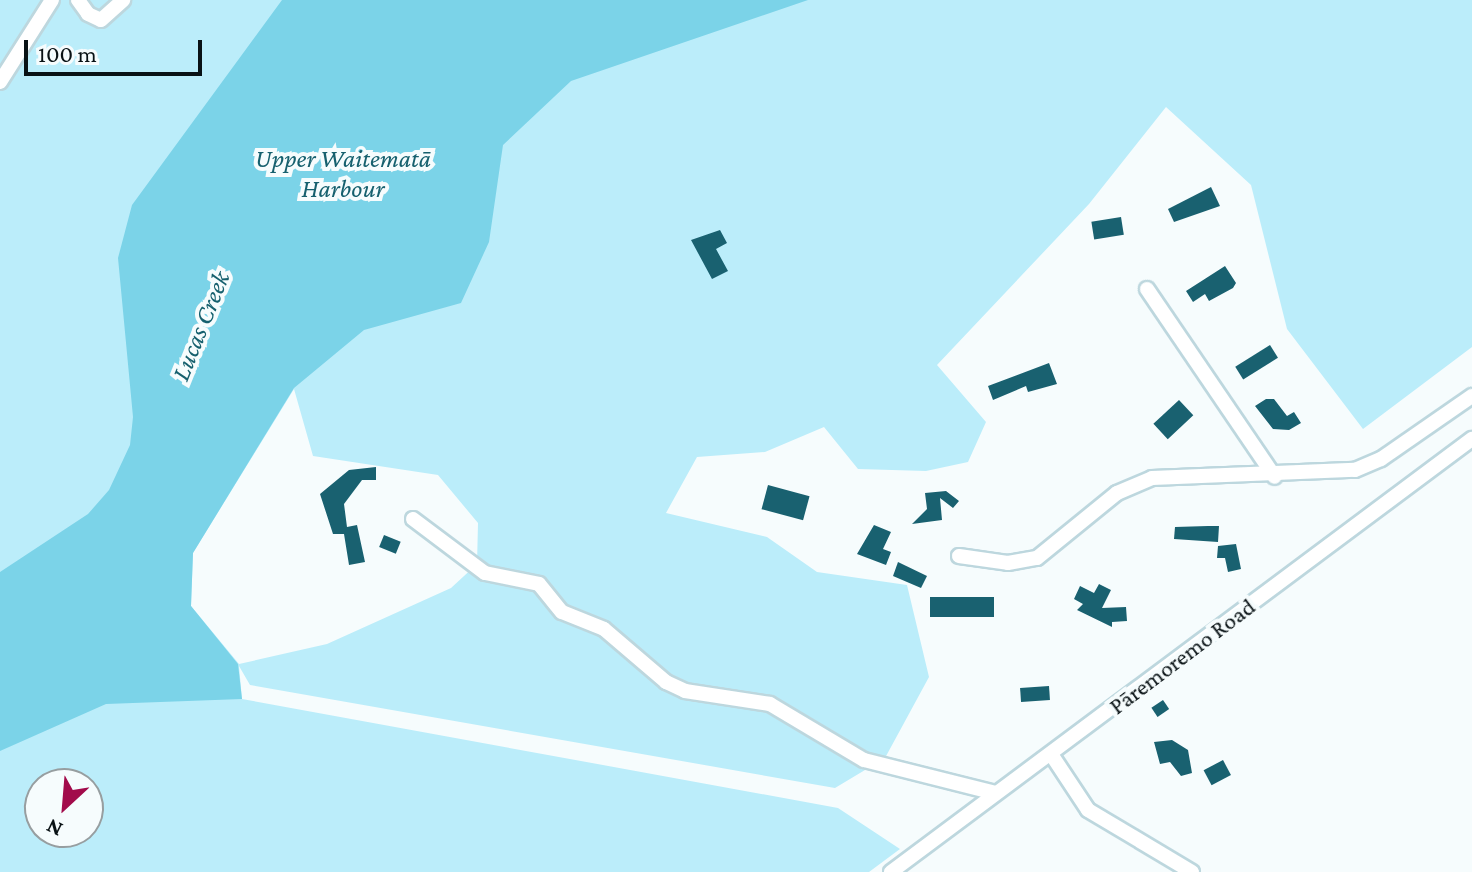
<!DOCTYPE html>
<html>
<head>
<meta charset="utf-8">
<style>
  body { margin:0 }
  #map { position:relative; width:1472px; height:872px; overflow:hidden; background:#f6fcfd; font-family:"Crimson Pro",serif }
  div>[style] { position:absolute }
  .green>* { inset:0; background:#bbedfa }
  .water>* { inset:0; background:#7bd3e8 }
  .building>* { inset:0; background:#196170; transform-origin:0 0 }
  .roads { filter:drop-shadow(2px 0 #bdd7de) drop-shadow(-2px 0 #bdd7de) drop-shadow(0 2px #bdd7de) drop-shadow(0 -2px #bdd7de) }
  .minor>* { height:14px; margin:-7px; padding:0 7px; transform-origin:7px; border-radius:7px; background:#fff }
  span { translate:-50% -50%; white-space:nowrap; text-align:center; line-height:1.15; -webkit-text-stroke:8px #f6fcfd; paint-order:stroke }
  .street-label { font-size:24px; color:#091215 }
  .water-label { font-size:26px; color:#16606e; font-style:italic }
  .north { position:absolute; left:24px; top:768px; width:80px; height:80px; box-sizing:border-box; background:#f6fcfd; border:2px solid #979ea0; border-radius:50%; rotate:206deg; font-size:22px; font-weight:700; line-height:32px; text-align:center; color:#091215 }
  .north::after { content:''; display:block; margin:auto; width:28px; height:36px; background:#a20b4b; clip-path:polygon(50% 0,100% 100%,50% 72%,0 100%) }
  .scale { position:absolute; left:24px; top:40px; width:178px; height:36px; box-sizing:border-box; border:4px solid #091215; border-top:0; padding-left:10px; font-size:24px; line-height:28px; white-space:nowrap; color:#091215; -webkit-text-stroke:6px #f6fcfd; paint-order:stroke }
</style>
</head>
<body>
<div id="map">
  <div class="green">
    <div style="clip-path:polygon(evenodd,0 0,1472px 0,1472px 347px,1363px 429px,1287px 329px,1251px 185px,1166px 107px,1089px 204px,937px 365px,986px 422px,968px 462px,926px 471px,858px 469px,824px 427px,765px 452px,697px 457px,666px 513px,767px 537px,817px 572px,907px 585px,929px 677px,885px 758px,835px 788px,250px 685px,239px 666px,242px 699px,838px 808px,900px 849px,869px 872px,0 872px,0 0,294px 389px,313px 456px,438px 475px,478px 523px,477px 564px,451px 588px,327px 644px,239px 664px,191px 606px,193px 553px,294px 389px,0 0,40px 784px,88px 784px,88px 832px,40px 832px,40px 784px)"></div>
  </div>
  <div class="water">
    <div style="clip-path:polygon(282px 0,808px 0,571px 81px,503px 145px,489px 242px,461px 303px,364px 330px,294px 388px,193px 553px,191px 606px,238px 664px,242px 699px,106px 704px,0 751px,0 572px,88px 514px,109px 490px,130px 445px,133px 417px,118px 258px,132px 205px)"></div>
  </div>
  <div class="building">
    <div style="clip-path:polygon(1211px 187px,1220px 206px,1174px 222px,1168px 209px)"></div>
    <div style="left:1121px;top:217px;width:18px;height:30px;rotate:81deg"></div>
    <div style="clip-path:polygon(720px 230px,727px 243px,716px 249px,728px 271px,712px 279px,691px 240px)"></div>
    <div style="clip-path:polygon(1225px 266px,1236px 283px,1233px 288px,1209px 301px,1205px 294px,1193px 302px,1186px 291px)"></div>
    <div style="left:1270px;top:345px;width:15px;height:41px;rotate:58deg"></div>
    <div style="clip-path:polygon(1049px 363px,1057px 384px,1028px 392px,1026px 386px,993px 400px,988px 386px)"></div>
    <div style="clip-path:polygon(1266px 399px,1274px 399px,1287px 416px,1294px 412px,1301px 423px,1289px 430px,1273px 429px,1255px 406px)"></div>
    <div style="left:1179px;top:400px;width:21px;height:35px;rotate:47deg"></div>
    <div style="clip-path:polygon(376px 467px,376px 480px,362px 480px,344px 504px,347px 527px,357px 525px,365px 562px,349px 565px,344px 534px,333px 534px,320px 494px,349px 470px)"></div>
    <div style="left:768px;top:485px;width:43px;height:25px;rotate:15deg"></div>
    <div style="clip-path:polygon(946px 491px,959px 501px,953px 508px,940px 498px,942px 520px,912px 524px,927px 509px,925px 493px)"></div>
    <div style="clip-path:polygon(874px 525px,891px 532px,883px 549px,891px 552px,886px 565px,857px 554px)"></div>
    <div style="clip-path:polygon(1208px 526px,1219px 526px,1218px 542px,1174px 539px,1175px 527px)"></div>
    <div style="left:384px;top:535px;width:18px;height:13px;rotate:22deg"></div>
    <div style="clip-path:polygon(1236px 544px,1241px 569px,1228px 572px,1225px 558px,1217px 558px,1218px 546px)"></div>
    <div style="clip-path:polygon(898px 562px,927px 576px,921px 588px,893px 576px)"></div>
    <div style="clip-path:polygon(1099px 584px,1111px 590px,1102px 608px,1126px 607px,1127px 621px,1112px 622px,1112px 627px,1077px 610px,1083px 604px,1074px 599px,1080px 586px,1094px 593px)"></div>
    <div style="left:994px;top:597px;width:20px;height:64px;rotate:90deg"></div>
    <div style="left:1049px;top:686px;width:14px;height:29px;rotate:86deg"></div>
    <div style="left:1163px;top:700px;width:11px;height:14px;rotate:56deg"></div>
    <div style="clip-path:polygon(1172px 740px,1188px 750px,1192px 773px,1181px 776px,1170px 762px,1160px 764px,1154px 742px)"></div>
    <div style="left:1223px;top:760px;width:17px;height:22px;rotate:62deg"></div>
  </div>
  <div class="roads">
    <div class="minor">
      <div style="left:78px;top:0;width:17px;rotate:54deg"></div>
      <div style="left:88px;top:14px;width:14px;rotate:25deg"></div>
      <div style="left:101px;top:20px;width:30px;rotate:-42deg"></div>
      <div style="left:0;top:82px;width:97px;rotate:-57.6deg"></div>
      <div style="left:1147px;top:289px;width:227px;rotate:55.8deg"></div>
      <div style="left:413px;top:519px;width:90px;rotate:36.9deg"></div>
      <div style="left:485px;top:573px;width:55px;rotate:11.5deg"></div>
      <div style="left:539px;top:584px;width:36px;rotate:51deg"></div>
      <div style="left:562px;top:612px;width:45px;rotate:22deg"></div>
      <div style="left:604px;top:629px;width:82px;rotate:40.5deg"></div>
      <div style="left:666px;top:682px;width:21px;rotate:25deg"></div>
      <div style="left:685px;top:691px;width:86px;rotate:8.7deg"></div>
      <div style="left:770px;top:704px;width:109px;rotate:30.8deg"></div>
      <div style="left:864px;top:760px;width:135px;rotate:14.1deg"></div>
      <div style="left:959px;top:556px;width:49px;rotate:8.1deg"></div>
      <div style="left:1008px;top:563px;width:29px;rotate:-10deg"></div>
      <div style="left:1037px;top:558px;width:103px;rotate:-39.1deg"></div>
      <div style="left:1117px;top:493px;width:38px;rotate:-23deg"></div>
      <div style="left:1152px;top:478px;width:203px;rotate:-2.3deg"></div>
      <div style="left:1355px;top:470px;width:28px;rotate:-23deg"></div>
      <div style="left:1381px;top:459px;width:111px;rotate:-34.7deg"></div>
      <div style="left:1051px;top:754px;width:67px;rotate:56.5deg"></div>
      <div style="left:1088px;top:810px;width:121px;rotate:30.8deg"></div>
      <div style="left:891px;top:872px;width:725px;rotate:-36.7deg"></div>
    </div>
  </div>
  <div class="street-label">
    <span style="left:1182px;top:656px;rotate:-37deg">Pāremoremo Road</span>
  </div>
  <div class="water-label">
    <span style="left:343px;top:174px">Upper Waitematā<br>Harbour</span>
    <span style="left:201px;top:326px;rotate:-68deg">Lucas Creek</span>
  </div>
  <div class="north">N</div>
  <div class="scale">100 m</div>
</div>
</body>
</html>
